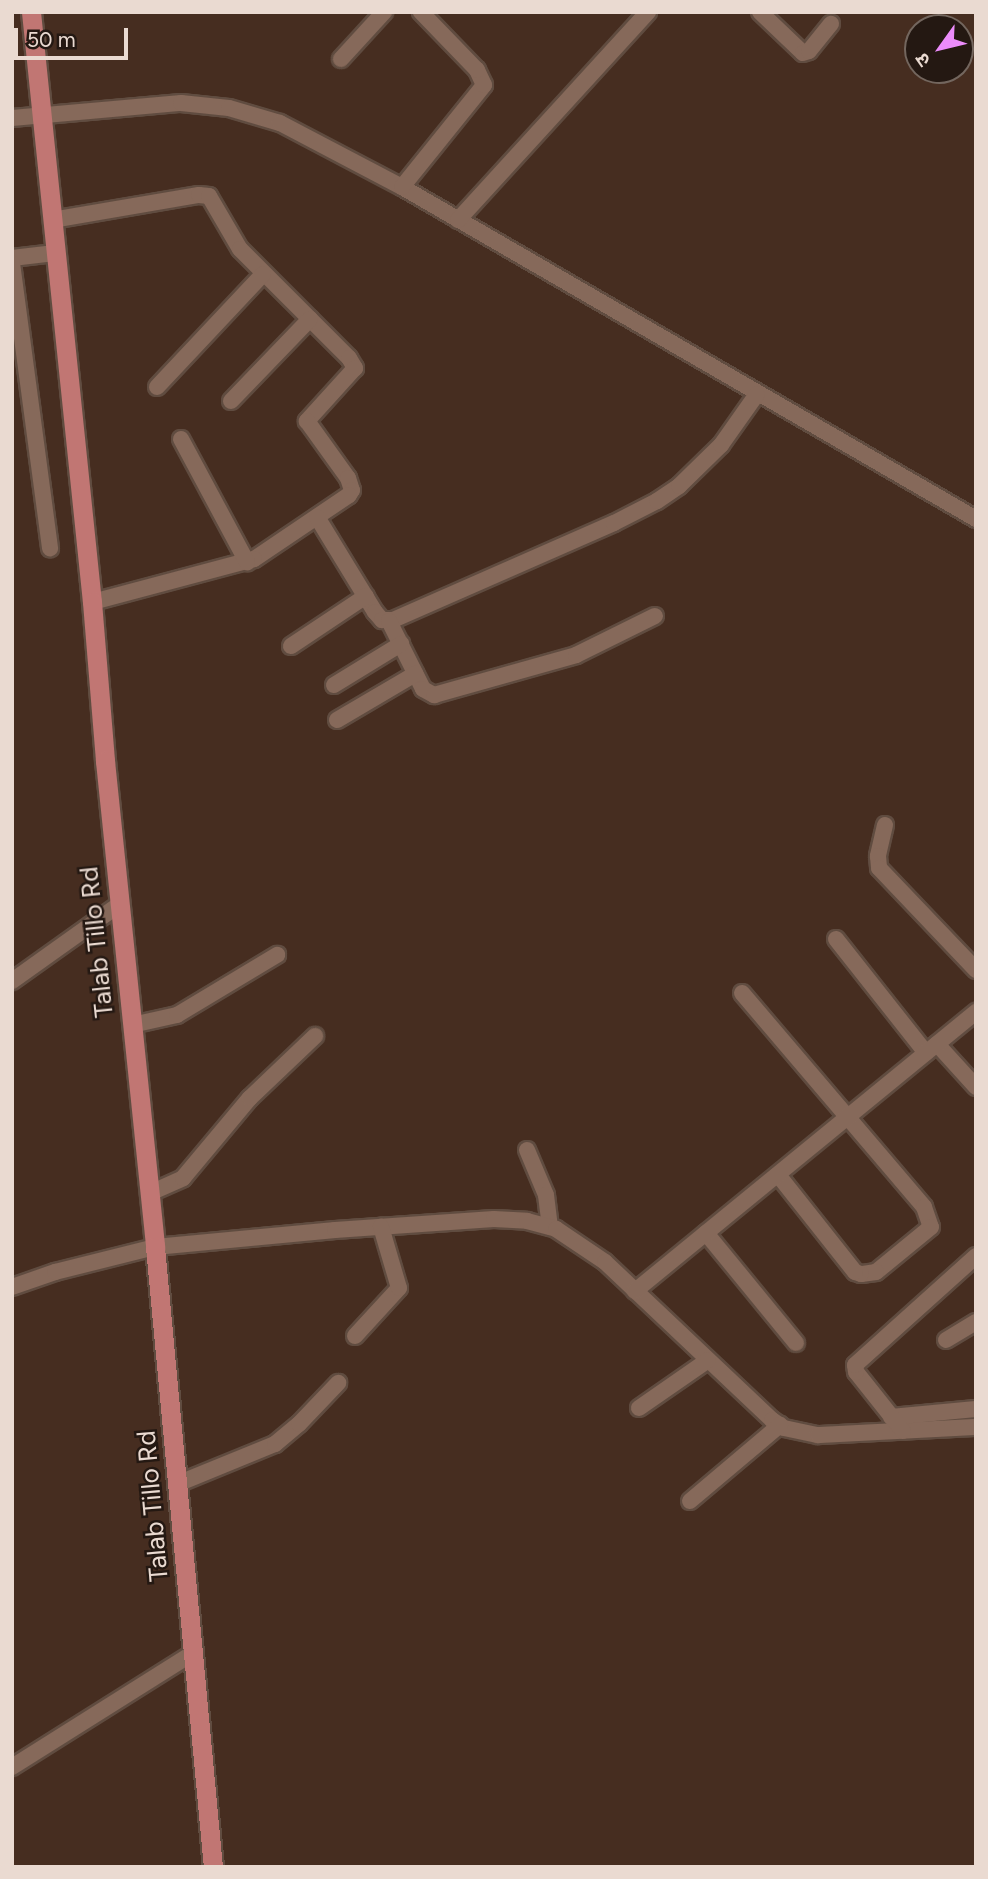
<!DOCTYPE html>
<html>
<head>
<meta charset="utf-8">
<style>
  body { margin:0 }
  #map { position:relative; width:988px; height:1879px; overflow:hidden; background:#462d20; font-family:Figtree,"Noto Sans Devanagari",sans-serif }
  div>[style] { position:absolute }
  .roads { filter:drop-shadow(2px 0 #604c40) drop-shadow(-2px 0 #604c40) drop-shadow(0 2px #604c40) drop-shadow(0 -2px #604c40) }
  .minor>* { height:16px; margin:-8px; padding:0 8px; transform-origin:8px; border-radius:8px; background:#86695a }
  .major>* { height:19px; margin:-9.5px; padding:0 9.5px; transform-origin:9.5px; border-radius:9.5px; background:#c17673 }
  span { translate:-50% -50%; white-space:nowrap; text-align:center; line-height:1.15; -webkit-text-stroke:5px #241812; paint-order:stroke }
  .street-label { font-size:26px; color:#eadad1 }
  .frame { position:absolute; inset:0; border:14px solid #eadad1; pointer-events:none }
  .north { position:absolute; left:904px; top:14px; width:70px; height:70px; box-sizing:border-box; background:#241812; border:2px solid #73665e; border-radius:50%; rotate:236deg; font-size:19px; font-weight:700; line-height:28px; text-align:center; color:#eadad1 }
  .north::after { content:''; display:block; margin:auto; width:24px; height:32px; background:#ec8cfb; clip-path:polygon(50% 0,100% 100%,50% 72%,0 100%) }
  .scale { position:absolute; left:14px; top:28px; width:114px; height:32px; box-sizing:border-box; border:4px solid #eadad1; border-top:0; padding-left:9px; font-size:21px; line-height:24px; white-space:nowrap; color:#eadad1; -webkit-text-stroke:5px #241812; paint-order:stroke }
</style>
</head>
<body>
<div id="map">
  <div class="roads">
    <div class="minor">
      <div style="left:760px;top:12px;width:59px;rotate:43.6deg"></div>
      <div style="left:803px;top:53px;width:6px;rotate:-18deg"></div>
      <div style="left:809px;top:51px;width:35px;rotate:-51deg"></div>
      <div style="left:341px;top:59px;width:64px;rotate:-47.5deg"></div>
      <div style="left:12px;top:118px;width:170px;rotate:-5.1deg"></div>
      <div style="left:181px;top:103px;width:48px;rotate:5.9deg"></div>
      <div style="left:229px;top:108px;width:53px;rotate:16.4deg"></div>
      <div style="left:280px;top:123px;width:138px;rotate:27.7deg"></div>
      <div style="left:402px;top:187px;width:663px;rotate:30.04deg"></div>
      <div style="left:402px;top:187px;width:131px;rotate:-51.2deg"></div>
      <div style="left:484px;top:85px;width:17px;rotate:-115deg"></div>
      <div style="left:477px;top:70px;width:81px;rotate:-134deg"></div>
      <div style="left:52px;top:220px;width:149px;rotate:-9.7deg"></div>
      <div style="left:199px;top:195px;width:10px;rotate:6deg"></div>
      <div style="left:209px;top:196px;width:61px;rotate:59.7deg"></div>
      <div style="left:240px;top:249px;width:154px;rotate:45deg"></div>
      <div style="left:349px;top:358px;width:12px;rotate:59deg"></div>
      <div style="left:355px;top:368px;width:72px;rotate:132.2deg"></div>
      <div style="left:307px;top:421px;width:70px;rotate:54.3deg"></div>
      <div style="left:348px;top:478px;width:13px;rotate:72deg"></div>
      <div style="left:352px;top:490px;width:6px;rotate:121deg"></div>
      <div style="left:349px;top:495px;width:115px;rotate:146deg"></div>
      <div style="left:254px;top:559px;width:168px;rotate:165.1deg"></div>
      <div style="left:458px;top:220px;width:282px;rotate:-47.6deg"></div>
      <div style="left:12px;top:258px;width:43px;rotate:-6.6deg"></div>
      <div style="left:12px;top:263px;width:288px;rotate:82.4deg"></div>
      <div style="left:157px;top:387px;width:155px;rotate:-46.8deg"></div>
      <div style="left:231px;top:401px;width:114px;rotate:-46.1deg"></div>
      <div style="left:181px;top:439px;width:140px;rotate:61.8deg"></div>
      <div style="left:317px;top:517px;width:111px;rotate:58.6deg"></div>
      <div style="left:375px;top:612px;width:11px;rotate:49deg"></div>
      <div style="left:382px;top:620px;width:11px"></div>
      <div style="left:393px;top:620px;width:241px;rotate:-23.7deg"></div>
      <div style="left:614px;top:523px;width:48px;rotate:-27.1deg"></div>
      <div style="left:657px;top:501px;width:27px;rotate:-34deg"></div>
      <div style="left:679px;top:486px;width:59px;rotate:-44.3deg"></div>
      <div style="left:721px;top:445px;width:62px;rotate:-54.8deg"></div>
      <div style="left:389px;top:621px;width:76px;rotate:63.4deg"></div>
      <div style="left:423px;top:689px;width:13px;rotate:29deg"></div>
      <div style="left:434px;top:695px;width:148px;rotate:-15.7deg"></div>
      <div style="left:576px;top:655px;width:88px;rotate:-26.3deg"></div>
      <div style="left:291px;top:646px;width:90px;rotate:-33.7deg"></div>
      <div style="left:334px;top:685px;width:79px;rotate:-31.5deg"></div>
      <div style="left:337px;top:720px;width:91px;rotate:-30.5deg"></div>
      <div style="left:885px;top:825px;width:32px;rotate:103deg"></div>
      <div style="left:878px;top:856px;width:12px;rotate:85deg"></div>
      <div style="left:879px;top:868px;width:141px;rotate:46.4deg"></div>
      <div style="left:836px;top:939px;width:145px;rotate:51.7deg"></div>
      <div style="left:12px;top:981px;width:133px;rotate:-35.5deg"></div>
      <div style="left:742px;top:993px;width:281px;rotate:49.6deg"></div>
      <div style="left:924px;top:1207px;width:21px;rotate:71deg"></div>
      <div style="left:931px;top:1227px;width:71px;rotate:140.7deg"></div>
      <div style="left:876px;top:1272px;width:15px;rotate:172deg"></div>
      <div style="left:861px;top:1274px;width:6px;rotate:-162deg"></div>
      <div style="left:855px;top:1272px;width:124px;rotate:-128.4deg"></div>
      <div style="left:132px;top:1025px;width:46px;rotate:-12.5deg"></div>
      <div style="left:177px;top:1015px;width:117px;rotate:-31deg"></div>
      <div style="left:937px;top:1044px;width:58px;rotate:47.8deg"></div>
      <div style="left:527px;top:1150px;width:49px;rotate:67.1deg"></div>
      <div style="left:546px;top:1195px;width:32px;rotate:83deg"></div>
      <div style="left:150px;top:1193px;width:36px;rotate:-24deg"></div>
      <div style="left:183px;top:1178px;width:104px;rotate:-50.1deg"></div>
      <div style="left:250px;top:1098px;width:90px;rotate:-43.6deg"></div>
      <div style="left:706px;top:1233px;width:142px;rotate:50.7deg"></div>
      <div style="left:12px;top:1287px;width:46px;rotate:-19.2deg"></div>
      <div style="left:55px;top:1272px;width:103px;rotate:-14deg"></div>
      <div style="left:155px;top:1247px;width:181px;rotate:-5.4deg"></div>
      <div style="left:335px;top:1230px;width:159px;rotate:-4deg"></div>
      <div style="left:494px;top:1219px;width:33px;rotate:3deg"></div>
      <div style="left:527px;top:1221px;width:30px;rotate:15deg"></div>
      <div style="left:556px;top:1229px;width:59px;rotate:34deg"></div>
      <div style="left:605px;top:1262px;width:230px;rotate:43.4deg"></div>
      <div style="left:772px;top:1420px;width:14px;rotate:34deg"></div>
      <div style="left:784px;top:1428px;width:35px;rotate:12deg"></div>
      <div style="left:818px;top:1435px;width:158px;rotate:-2.9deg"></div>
      <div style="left:635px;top:1291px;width:441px;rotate:-39.3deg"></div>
      <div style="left:355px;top:1336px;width:65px;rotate:-47.5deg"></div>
      <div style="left:399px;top:1288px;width:64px;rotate:-106.4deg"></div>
      <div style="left:946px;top:1340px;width:35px;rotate:-31deg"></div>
      <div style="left:639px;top:1408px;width:84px;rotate:-34.8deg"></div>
      <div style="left:891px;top:1417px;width:85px;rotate:-5.4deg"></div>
      <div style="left:903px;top:1431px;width:75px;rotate:-128.5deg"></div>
      <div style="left:856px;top:1372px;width:7px;rotate:-98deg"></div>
      <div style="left:855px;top:1365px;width:163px;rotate:-42deg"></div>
      <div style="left:177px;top:1484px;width:106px;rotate:-22.2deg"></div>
      <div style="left:275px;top:1444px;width:31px;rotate:-40deg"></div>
      <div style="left:299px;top:1424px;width:57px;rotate:-46.4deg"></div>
      <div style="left:690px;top:1501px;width:118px;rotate:-40.2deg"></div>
      <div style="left:12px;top:1767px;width:214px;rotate:-32.2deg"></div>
    </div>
    <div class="major">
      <div style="left:31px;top:12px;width:593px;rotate:84.1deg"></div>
      <div style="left:92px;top:602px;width:160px;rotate:85.3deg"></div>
      <div style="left:105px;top:761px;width:489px;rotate:84.1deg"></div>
      <div style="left:155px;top:1247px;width:623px;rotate:84.66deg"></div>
    </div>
  </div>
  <div class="street-label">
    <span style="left:97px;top:942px;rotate:-96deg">Talab Tillo Rd</span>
    <span style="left:153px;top:1506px;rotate:-95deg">Talab Tillo Rd</span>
  </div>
  <div class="frame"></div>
  <div class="north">उ</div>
  <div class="scale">50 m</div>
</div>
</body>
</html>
